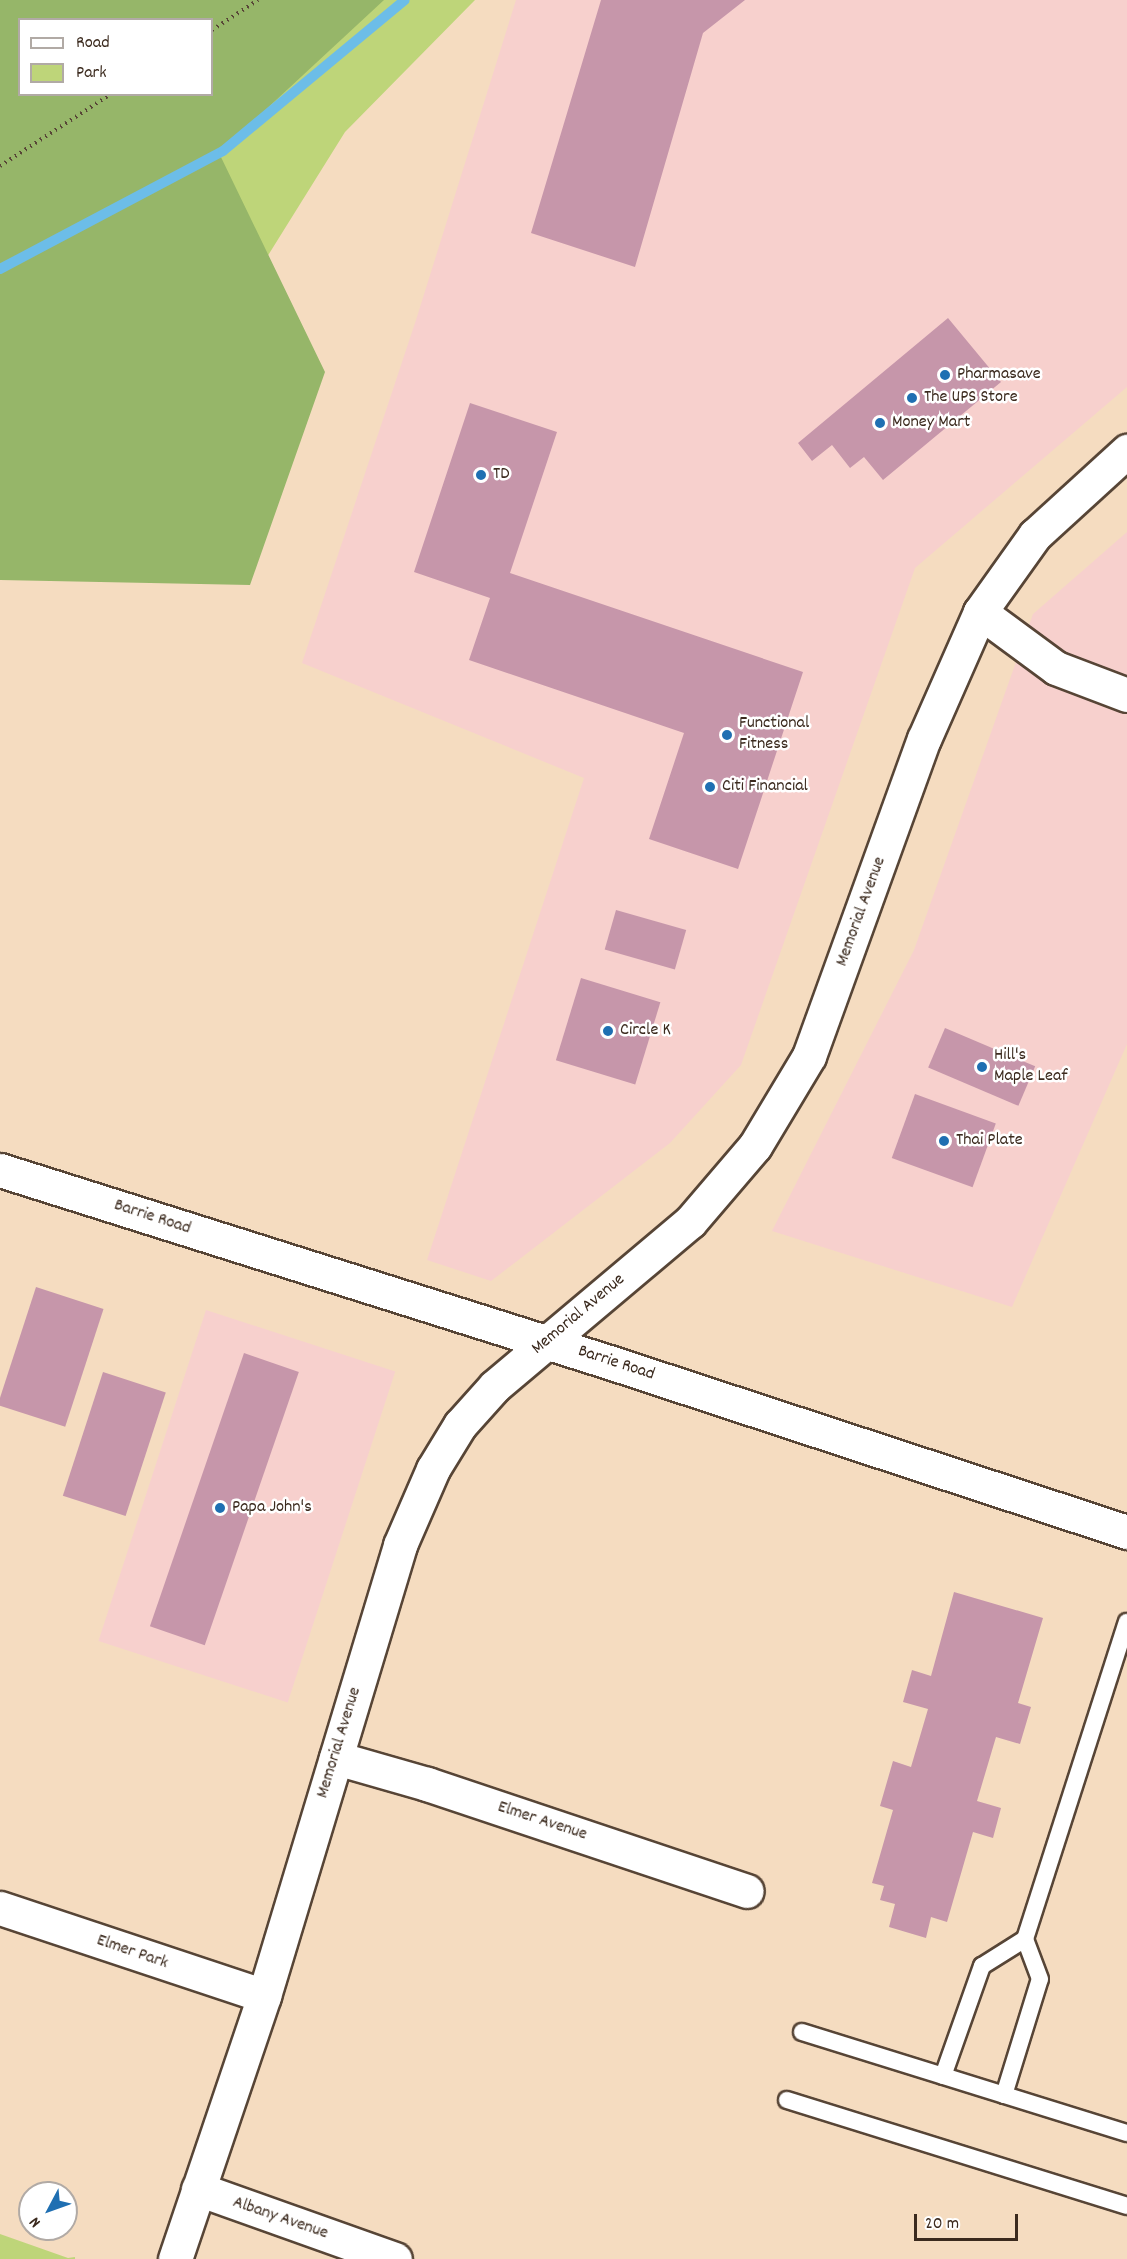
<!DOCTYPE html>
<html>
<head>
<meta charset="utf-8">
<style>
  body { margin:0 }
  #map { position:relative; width:1127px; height:2259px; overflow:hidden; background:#f5dcc0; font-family:Dekko,sans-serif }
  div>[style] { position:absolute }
  .built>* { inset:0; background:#f7d0cd; transform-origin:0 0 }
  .green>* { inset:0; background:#bed579 }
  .forest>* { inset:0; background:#96b669 }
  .stream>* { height:10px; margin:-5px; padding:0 5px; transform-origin:5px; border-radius:5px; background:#6cbde8 }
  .building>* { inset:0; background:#c696aa; transform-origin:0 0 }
  .path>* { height:4px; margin-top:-2px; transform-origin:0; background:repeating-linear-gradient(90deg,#574536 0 1.5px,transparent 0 6px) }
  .roads { filter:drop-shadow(2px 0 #574536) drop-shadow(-2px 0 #574536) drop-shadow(0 2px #574536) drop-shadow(0 -2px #574536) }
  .service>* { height:16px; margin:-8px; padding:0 8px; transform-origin:8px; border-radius:8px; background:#fff }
  .minor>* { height:33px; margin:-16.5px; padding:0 16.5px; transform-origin:16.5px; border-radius:16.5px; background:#fff }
  .tertiary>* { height:33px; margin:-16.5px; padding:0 16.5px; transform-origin:16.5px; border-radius:16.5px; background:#fff }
  .secondary>* { height:33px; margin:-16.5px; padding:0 16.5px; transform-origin:16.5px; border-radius:16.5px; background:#fff }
  .dots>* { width:16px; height:16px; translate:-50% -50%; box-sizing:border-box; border:3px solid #fff; border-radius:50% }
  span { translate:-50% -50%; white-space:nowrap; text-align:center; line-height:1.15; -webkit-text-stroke:5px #fff; paint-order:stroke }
  .poi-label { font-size:18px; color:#3b2a1e }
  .left { translate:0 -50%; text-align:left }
  .street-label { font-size:18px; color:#3b2a1e }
  .legend { position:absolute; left:18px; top:18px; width:195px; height:78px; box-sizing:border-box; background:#fff; border:2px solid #b1aaa5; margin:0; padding:8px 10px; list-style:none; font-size:18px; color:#3b2a1e }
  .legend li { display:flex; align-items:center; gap:12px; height:30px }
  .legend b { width:30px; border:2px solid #b1aaa5 }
  .north { position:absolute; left:18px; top:2181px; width:60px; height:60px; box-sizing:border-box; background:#fff; border:2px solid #b1aaa5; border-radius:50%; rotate:229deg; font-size:16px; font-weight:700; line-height:24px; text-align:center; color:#3b2a1e }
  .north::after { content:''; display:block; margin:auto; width:21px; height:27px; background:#1f6fb2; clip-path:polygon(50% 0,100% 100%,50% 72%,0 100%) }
  .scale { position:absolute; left:914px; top:2214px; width:104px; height:27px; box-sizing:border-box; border:3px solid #3b2a1e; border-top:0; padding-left:8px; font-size:18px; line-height:21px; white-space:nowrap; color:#3b2a1e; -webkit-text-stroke:4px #fff; paint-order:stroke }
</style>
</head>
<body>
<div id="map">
  <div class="built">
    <div style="clip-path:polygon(516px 0,1127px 0,1127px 387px,915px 568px,741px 1065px,670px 1143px,491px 1281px,427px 1260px,584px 778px,302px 663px,416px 320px)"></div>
    <div style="clip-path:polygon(1127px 532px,1127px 1044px,1012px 1307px,772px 1231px,914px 950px,1033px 614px)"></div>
    <div style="left:206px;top:1310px;width:199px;height:348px;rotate:18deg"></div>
  </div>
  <div class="green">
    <div style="clip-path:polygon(evenodd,0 0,475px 0,345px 132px,166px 419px,0 416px,0 0,20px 20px,212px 20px,212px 94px,20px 94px,20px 20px)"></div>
    <div style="clip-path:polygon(0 2234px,68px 2258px,75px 2257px,75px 2259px,0 2259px)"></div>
  </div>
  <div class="forest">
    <div style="clip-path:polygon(evenodd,0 0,384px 0,219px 153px,325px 372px,250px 585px,0 580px,0 0,20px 20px,212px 20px,212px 94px,20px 94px,20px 20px)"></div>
  </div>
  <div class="stream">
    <div style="left:0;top:269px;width:252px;rotate:-27.9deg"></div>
    <div style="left:223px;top:151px;width:236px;rotate:-39.7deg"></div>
  </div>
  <div class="building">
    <div style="clip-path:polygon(601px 0,745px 0,703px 33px,635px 267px,531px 233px)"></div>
    <div style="clip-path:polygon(948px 318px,1001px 382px,883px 480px,864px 457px,850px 468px,832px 445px,812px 461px,798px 443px)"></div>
    <div style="clip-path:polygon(470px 403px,557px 432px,510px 573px,803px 672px,738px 869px,649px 839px,684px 733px,469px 660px,490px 598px,414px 572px)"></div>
    <div style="left:616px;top:910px;width:73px;height:41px;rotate:16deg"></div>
    <div style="left:581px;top:978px;width:83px;height:86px;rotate:17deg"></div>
    <div style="left:945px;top:1028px;width:98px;height:43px;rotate:23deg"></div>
    <div style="left:915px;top:1094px;width:86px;height:68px;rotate:20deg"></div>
    <div style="left:36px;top:1287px;width:71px;height:124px;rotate:18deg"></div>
    <div style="left:244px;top:1353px;width:58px;height:289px;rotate:19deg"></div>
    <div style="left:103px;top:1372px;width:66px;height:130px;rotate:18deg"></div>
    <div style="clip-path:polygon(954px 1592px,1043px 1618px,1018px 1703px,1031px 1707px,1020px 1744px,996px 1737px,977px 1801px,1001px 1808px,993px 1838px,973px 1832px,947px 1922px,931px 1917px,926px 1938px,889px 1927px,895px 1904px,880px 1900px,884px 1886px,872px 1883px,893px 1810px,880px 1806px,893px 1761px,911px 1767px,928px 1709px,903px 1702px,912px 1670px,931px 1676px)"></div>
  </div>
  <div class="path">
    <div style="left:212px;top:30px;width:55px;rotate:-33.1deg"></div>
    <div style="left:0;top:166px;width:132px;rotate:-33deg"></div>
  </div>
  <div class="roads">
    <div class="service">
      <div style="left:802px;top:2032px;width:340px;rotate:17.3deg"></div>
      <div style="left:943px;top:2076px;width:117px;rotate:-70.5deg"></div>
      <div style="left:982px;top:1966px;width:51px;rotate:-32.1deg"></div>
      <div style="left:1004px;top:2095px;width:121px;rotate:-72.8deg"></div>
      <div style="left:1040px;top:1979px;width:43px;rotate:-110.6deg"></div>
      <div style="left:1025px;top:1939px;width:333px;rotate:-72.2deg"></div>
      <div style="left:787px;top:2100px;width:356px;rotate:17.3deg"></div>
    </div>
    <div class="minor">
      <div style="left:980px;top:612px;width:94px;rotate:36.4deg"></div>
      <div style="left:1056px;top:668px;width:76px;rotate:20.8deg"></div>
      <div style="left:336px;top:1758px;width:95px;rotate:15.9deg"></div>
      <div style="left:427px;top:1784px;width:337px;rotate:18.5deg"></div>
      <div style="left:0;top:1908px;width:278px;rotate:18.4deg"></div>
      <div style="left:198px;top:2189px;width:209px;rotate:19.6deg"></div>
    </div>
    <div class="tertiary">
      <div style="left:0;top:1170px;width:642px;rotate:17.5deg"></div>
      <div style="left:612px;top:1363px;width:542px;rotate:18.17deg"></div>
    </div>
    <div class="secondary">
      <div style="left:175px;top:2259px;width:278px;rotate:-71.3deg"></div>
      <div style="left:264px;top:1996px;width:471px;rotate:-73.2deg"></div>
      <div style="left:400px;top:1545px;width:83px;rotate:-66.5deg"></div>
      <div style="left:433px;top:1469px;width:52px;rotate:-58.5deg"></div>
      <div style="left:460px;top:1425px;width:52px;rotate:-48.1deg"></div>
      <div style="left:495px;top:1386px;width:255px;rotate:-40.1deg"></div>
      <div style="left:690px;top:1222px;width:100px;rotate:-49.5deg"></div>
      <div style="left:755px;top:1146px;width:105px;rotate:-59deg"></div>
      <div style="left:809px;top:1056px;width:337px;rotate:-70.1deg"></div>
      <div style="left:924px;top:739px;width:139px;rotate:-66.2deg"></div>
      <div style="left:980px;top:612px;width:95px;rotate:-54.5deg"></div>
      <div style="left:1035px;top:535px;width:125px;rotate:-42.4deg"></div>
    </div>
  </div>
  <div class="dots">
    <div style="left:945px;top:375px;background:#1f6fb2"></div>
    <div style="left:912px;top:398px;background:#1f6fb2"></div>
    <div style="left:880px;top:423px;background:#1f6fb2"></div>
    <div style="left:481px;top:475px;background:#1f6fb2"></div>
    <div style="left:727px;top:735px;background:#1f6fb2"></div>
    <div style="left:710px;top:787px;background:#1f6fb2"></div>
    <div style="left:608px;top:1031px;background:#1f6fb2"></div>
    <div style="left:982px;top:1067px;background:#1f6fb2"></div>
    <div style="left:944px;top:1141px;background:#1f6fb2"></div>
    <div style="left:220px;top:1508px;background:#1f6fb2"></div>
  </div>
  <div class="poi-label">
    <span class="left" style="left:957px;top:375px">Pharmasave</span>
    <span class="left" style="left:924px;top:398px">The UPS Store</span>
    <span class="left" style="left:892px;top:423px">Money Mart</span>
    <span class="left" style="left:493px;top:475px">TD</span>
    <span class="left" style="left:739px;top:735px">Functional<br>Fitness</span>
    <span class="left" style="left:722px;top:787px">Citi Financial</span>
    <span class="left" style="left:620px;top:1031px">Circle K</span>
    <span class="left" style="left:994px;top:1067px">Hill's<br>Maple Leaf</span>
    <span class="left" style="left:956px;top:1141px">Thai Plate</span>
    <span class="left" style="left:232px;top:1508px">Papa John's</span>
  </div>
  <div class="street-label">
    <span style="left:862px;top:912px;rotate:-70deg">Memorial Avenue</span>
    <span style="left:152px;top:1218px;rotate:18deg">Barrie Road</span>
    <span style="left:579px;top:1315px;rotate:-40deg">Memorial Avenue</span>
    <span style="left:616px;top:1364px;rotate:18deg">Barrie Road</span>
    <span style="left:340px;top:1743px;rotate:-73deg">Memorial Avenue</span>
    <span style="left:542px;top:1822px;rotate:18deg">Elmer Avenue</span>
    <span style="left:132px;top:1953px;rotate:19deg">Elmer Park</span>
    <span style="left:280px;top:2219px;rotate:19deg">Albany Avenue</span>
  </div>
  <ul class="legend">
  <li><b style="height:8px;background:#fff"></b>Road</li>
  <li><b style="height:16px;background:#bed579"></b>Park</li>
  </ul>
  <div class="north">N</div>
  <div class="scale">20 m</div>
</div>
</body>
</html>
